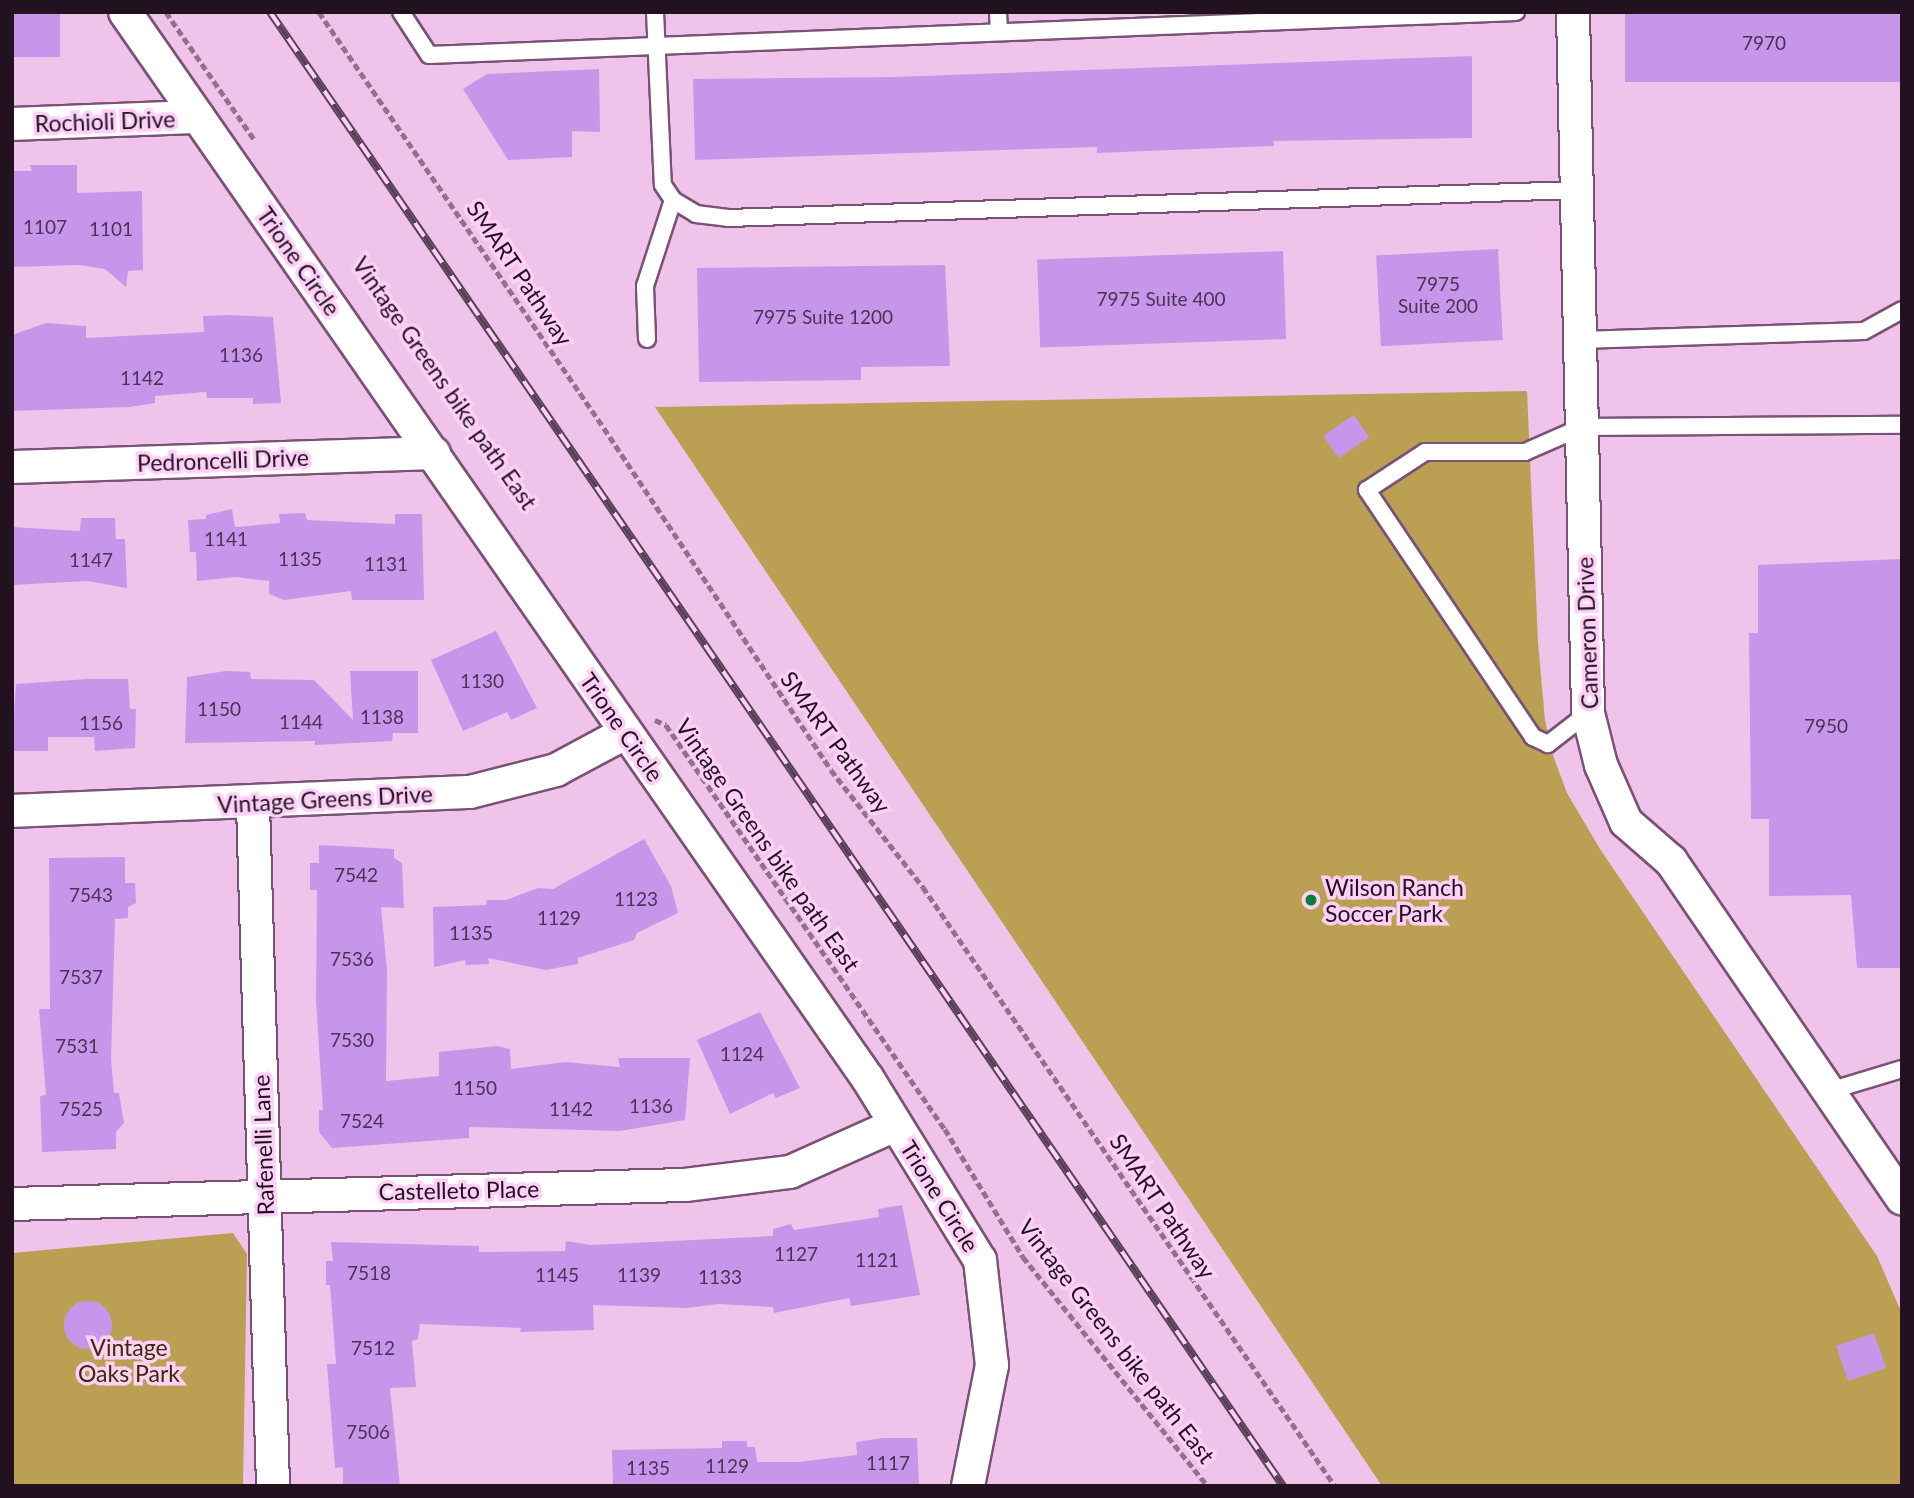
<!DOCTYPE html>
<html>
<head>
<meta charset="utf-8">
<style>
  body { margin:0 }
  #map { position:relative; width:1914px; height:1498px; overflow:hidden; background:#f0c3eb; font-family:Lato,sans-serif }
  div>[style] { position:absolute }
  .green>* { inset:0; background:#bba053 }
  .building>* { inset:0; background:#c796eb; transform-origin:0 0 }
  .round { border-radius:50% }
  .path>* { height:4.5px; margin-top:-2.25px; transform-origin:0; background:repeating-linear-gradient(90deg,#91718d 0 7px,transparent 0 10.5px) }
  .roads { filter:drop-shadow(2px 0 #795275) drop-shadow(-2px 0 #795275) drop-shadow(0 2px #795275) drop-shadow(0 -2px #795275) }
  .lane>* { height:16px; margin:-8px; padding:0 8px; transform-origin:8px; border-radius:8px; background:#fff }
  .street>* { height:32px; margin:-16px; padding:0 16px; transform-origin:16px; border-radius:16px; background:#fff }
  .rail>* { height:8px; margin-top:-4px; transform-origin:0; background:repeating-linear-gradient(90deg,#fed0f8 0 16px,#584155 0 32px); box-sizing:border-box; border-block:2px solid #584155 }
  .dots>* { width:19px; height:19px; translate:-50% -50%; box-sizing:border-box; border:4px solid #fed0f8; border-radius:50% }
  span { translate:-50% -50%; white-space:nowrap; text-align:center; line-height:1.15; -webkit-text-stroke:7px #fed0f8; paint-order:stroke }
  .number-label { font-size:19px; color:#4b3353 }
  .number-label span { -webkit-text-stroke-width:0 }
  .street-label { font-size:23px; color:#221220 }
  .poi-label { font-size:23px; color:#221220 }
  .left { translate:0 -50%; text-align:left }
  .park-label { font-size:23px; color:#3a2c00 }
  .frame { position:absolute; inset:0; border:14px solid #221220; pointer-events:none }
</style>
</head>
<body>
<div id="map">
  <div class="green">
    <div style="clip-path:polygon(1527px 391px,1538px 642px,1545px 720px,1554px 758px,1567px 793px,1600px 849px,1877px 1256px,1902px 1314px,1902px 1486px,1382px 1486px,655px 407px)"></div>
    <div style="clip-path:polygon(233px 1233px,247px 1254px,243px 1486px,12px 1486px,12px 1253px)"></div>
  </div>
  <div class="building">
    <div style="left:12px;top:12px;width:48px;height:45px"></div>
    <div style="left:1625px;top:12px;width:277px;height:70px"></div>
    <div style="clip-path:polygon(1472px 56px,1472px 138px,1273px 141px,1274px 146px,1097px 153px,1097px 147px,695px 160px,693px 79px,894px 77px)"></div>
    <div style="clip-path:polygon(599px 69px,600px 132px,572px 131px,572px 157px,508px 160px,463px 89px,487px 74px)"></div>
    <div style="clip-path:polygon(30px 165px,77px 165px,77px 193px,142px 191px,143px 270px,128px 271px,126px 287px,105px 269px,79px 265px,12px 267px,12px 171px,32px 171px)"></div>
    <div style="left:1498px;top:249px;width:91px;height:122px;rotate:87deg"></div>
    <div style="left:1283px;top:251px;width:88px;height:246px;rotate:88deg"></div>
    <div style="clip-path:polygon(945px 265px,950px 366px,861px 367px,861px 380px,699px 382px,697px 268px)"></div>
    <div style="clip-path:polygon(226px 315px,273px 317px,281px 403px,253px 404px,253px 398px,207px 398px,206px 392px,155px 396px,155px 403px,130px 407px,12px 411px,12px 335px,46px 323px,86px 326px,86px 338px,204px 332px,203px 316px)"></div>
    <div style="left:1354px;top:415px;width:27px;height:37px;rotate:56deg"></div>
    <div style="clip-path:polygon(232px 509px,235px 527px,280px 523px,279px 514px,305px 513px,307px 520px,395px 524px,395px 514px,422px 514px,424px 600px,352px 600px,351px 591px,284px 600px,269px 594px,269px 581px,236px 577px,197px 581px,196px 552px,190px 552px,188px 520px,206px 519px,206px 515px)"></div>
    <div style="clip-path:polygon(81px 518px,115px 518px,116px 539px,125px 539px,127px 588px,87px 581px,12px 585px,12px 527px,80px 531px)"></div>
    <div style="clip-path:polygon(1902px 559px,1902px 968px,1857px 968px,1851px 895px,1769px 896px,1769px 819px,1751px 819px,1749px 633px,1758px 633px,1758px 565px)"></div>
    <div style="clip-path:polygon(496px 631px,537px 708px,511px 720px,507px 712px,463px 731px,431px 660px)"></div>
    <div style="clip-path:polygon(226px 671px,250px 672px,251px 679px,314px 680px,353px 720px,350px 671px,418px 671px,418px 733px,393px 733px,392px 741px,315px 745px,315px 741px,185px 743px,187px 677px)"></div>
    <div style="clip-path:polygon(88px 679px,128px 679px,130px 709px,136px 709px,135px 748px,95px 751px,94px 737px,48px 737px,48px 751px,12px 751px,16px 684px)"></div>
    <div style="clip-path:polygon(644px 839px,671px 886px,678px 913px,637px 933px,634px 940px,578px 958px,578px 964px,546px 970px,488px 958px,489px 964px,466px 965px,465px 960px,434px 967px,433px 907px,486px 905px,487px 900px,506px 900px,538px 888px,553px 889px)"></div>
    <div style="clip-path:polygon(319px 845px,394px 849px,394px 858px,402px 863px,404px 908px,381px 907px,387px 970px,386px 1081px,439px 1076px,439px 1052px,497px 1046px,510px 1049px,511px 1069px,565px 1062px,620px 1067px,618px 1058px,690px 1058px,685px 1120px,620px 1131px,469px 1127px,469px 1138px,332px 1148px,319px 1132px,319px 1110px,323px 1110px,316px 1000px,317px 890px,310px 890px,310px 863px,319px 863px)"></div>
    <div style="clip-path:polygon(125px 857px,125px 883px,135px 883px,136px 903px,128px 907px,128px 918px,115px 919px,111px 1059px,114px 1093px,119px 1093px,124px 1123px,116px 1132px,116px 1149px,42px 1152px,40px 1096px,46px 1095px,39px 1009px,50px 1009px,49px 858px)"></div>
    <div style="clip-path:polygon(760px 1012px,800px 1088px,776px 1098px,773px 1093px,730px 1114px,697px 1040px)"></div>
    <div style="clip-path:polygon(902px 1205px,920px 1295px,851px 1306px,849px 1298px,774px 1313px,773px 1307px,719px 1304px,686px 1308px,593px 1305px,594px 1330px,520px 1332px,521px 1328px,420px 1324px,418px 1339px,412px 1341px,416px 1387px,390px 1388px,400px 1486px,343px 1486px,343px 1467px,335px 1468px,327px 1364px,336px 1364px,330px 1285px,326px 1285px,326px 1261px,333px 1261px,331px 1242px,479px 1246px,479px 1252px,565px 1251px,566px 1241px,591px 1245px,773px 1236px,773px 1229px,791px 1224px,794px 1230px,879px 1217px,878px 1209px)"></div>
    <div class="round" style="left:64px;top:1301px;width:48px;height:48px"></div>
    <div style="left:1874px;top:1333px;width:37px;height:40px;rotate:71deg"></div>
    <div style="clip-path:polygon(883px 1438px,917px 1438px,919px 1486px,613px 1486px,612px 1450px,722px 1448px,722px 1441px,747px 1441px,747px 1447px,755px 1447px,757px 1462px,798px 1462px,857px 1455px,856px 1442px)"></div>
  </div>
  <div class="path">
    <div style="left:166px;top:12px;width:155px;rotate:55.3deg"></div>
    <div style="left:319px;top:12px;width:504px;rotate:55.59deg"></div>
    <div style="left:604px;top:428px;width:410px;rotate:56.4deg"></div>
    <div style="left:831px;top:770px;width:149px;rotate:51.8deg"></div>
    <div style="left:923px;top:887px;width:727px;rotate:55.48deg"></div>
    <div style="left:655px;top:720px;width:12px;rotate:24deg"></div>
    <div style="left:666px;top:725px;width:491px;rotate:55.4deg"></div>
    <div style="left:945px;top:1129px;width:150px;rotate:58.6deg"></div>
    <div style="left:1023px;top:1257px;width:294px;rotate:51.1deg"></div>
  </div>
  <div class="roads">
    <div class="lane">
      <div style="left:401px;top:12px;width:51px;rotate:56.9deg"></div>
      <div style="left:429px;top:55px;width:1088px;rotate:-2.27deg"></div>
      <div style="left:655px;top:12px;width:173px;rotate:87.4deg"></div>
      <div style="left:663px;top:185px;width:18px;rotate:56deg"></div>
      <div style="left:673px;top:200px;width:27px;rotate:31deg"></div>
      <div style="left:696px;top:214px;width:32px;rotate:7deg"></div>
      <div style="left:728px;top:218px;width:849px;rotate:-1.89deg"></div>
      <div style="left:998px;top:12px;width:20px;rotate:87deg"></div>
      <div style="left:647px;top:339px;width:53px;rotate:-92.2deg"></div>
      <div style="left:645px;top:286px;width:90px;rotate:-72deg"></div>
      <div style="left:1580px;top:340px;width:284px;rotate:-1.8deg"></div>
      <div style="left:1864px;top:331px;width:43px;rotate:-28.9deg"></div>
      <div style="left:1588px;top:713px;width:51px;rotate:142.2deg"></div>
      <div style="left:1548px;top:744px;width:17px;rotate:-155deg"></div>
      <div style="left:1533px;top:737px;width:298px;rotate:-123.9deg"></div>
      <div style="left:1367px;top:490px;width:69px;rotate:-33.2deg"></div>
      <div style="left:1425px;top:452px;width:100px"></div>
      <div style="left:1525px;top:452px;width:62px;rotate:-23.7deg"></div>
      <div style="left:1582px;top:427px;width:320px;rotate:-0.4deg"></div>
      <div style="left:1829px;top:1091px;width:76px;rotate:-16.8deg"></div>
    </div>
    <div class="street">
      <div style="left:125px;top:12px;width:1300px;rotate:55.15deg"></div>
      <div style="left:868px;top:1079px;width:213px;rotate:58.3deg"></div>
      <div style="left:980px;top:1260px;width:106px;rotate:83.5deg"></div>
      <div style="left:992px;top:1365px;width:123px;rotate:101.2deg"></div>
      <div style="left:1573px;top:12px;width:701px;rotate:88.77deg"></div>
      <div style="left:1588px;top:713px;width:54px;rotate:76deg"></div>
      <div style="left:1601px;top:765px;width:62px;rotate:66.3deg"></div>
      <div style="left:1626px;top:822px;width:60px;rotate:40.9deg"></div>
      <div style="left:1671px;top:861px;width:409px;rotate:55.6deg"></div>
      <div style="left:12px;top:124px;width:186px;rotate:-2.2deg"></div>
      <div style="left:12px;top:467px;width:422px;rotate:-1.9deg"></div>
      <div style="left:253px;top:804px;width:682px;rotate:88.32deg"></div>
      <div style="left:12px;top:811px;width:458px;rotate:-2.4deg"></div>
      <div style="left:470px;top:792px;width:89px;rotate:-14.3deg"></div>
      <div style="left:556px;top:770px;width:78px;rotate:-28.2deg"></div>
      <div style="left:12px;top:1204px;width:673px;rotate:-1.62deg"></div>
      <div style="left:685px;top:1185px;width:106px;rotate:-7.1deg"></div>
      <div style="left:790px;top:1172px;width:115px;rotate:-24.1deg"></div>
    </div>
  </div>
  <div class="rail">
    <div style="left:270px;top:12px;width:1789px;rotate:55.5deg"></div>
  </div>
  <div class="dots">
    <div style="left:1311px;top:900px;background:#00803a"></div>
  </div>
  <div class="number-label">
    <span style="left:1764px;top:43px">7970</span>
    <span style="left:45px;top:227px">1107</span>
    <span style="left:111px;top:229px">1101</span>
    <span style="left:1438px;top:295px">7975<br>Suite 200</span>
    <span style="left:1161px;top:299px">7975 Suite 400</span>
    <span style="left:823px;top:317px">7975 Suite 1200</span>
    <span style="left:241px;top:355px">1136</span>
    <span style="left:142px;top:378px">1142</span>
    <span style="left:226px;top:539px">1141</span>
    <span style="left:300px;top:559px">1135</span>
    <span style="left:91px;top:560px">1147</span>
    <span style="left:386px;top:564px">1131</span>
    <span style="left:482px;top:681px">1130</span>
    <span style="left:219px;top:709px">1150</span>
    <span style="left:382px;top:717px">1138</span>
    <span style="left:301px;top:722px">1144</span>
    <span style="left:101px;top:723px">1156</span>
    <span style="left:1826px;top:726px">7950</span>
    <span style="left:356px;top:875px">7542</span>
    <span style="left:91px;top:895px">7543</span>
    <span style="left:636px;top:899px">1123</span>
    <span style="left:559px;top:918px">1129</span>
    <span style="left:471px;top:933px">1135</span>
    <span style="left:352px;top:959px">7536</span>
    <span style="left:81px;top:977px">7537</span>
    <span style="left:352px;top:1040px">7530</span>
    <span style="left:77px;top:1046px">7531</span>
    <span style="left:742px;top:1054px">1124</span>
    <span style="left:475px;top:1088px">1150</span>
    <span style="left:651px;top:1106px">1136</span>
    <span style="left:81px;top:1109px">7525</span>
    <span style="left:571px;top:1109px">1142</span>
    <span style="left:362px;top:1121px">7524</span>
    <span style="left:796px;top:1254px">1127</span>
    <span style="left:877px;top:1260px">1121</span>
    <span style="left:369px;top:1273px">7518</span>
    <span style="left:557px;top:1275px">1145</span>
    <span style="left:639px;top:1275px">1139</span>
    <span style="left:720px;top:1277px">1133</span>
    <span style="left:373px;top:1348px">7512</span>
    <span style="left:368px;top:1432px">7506</span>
    <span style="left:888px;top:1463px">1117</span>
    <span style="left:727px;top:1466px">1129</span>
    <span style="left:648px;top:1468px">1135</span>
  </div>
  <div class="street-label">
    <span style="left:105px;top:121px;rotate:-2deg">Rochioli Drive</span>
    <span style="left:299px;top:261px;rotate:55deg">Trione Circle</span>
    <span style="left:520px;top:273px;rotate:56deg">SMART Pathway</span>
    <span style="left:445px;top:383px;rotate:55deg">Vintage Greens bike path East</span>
    <span style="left:223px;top:460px;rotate:-2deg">Pedroncelli Drive</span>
    <span style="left:1587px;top:633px;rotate:-92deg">Cameron Drive</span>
    <span style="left:622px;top:727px;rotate:55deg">Trione Circle</span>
    <span style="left:836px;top:742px;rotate:54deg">SMART Pathway</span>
    <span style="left:325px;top:799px;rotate:-3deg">Vintage Greens Drive</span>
    <span style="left:768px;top:845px;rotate:55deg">Vintage Greens bike path East</span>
    <span style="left:263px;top:1145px;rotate:-92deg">Rafenelli Lane</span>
    <span style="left:459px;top:1190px;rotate:-1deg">Castelleto Place</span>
    <span style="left:940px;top:1196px;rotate:58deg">Trione Circle</span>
    <span style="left:1163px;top:1206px;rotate:56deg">SMART Pathway</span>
    <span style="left:1117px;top:1341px;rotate:52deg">Vintage Greens bike path East</span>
  </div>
  <div class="poi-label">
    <span class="left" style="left:1325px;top:900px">Wilson Ranch<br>Soccer Park</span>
  </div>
  <div class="park-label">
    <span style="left:129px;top:1360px">Vintage<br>Oaks Park</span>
  </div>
  <div class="frame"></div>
</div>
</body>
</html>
